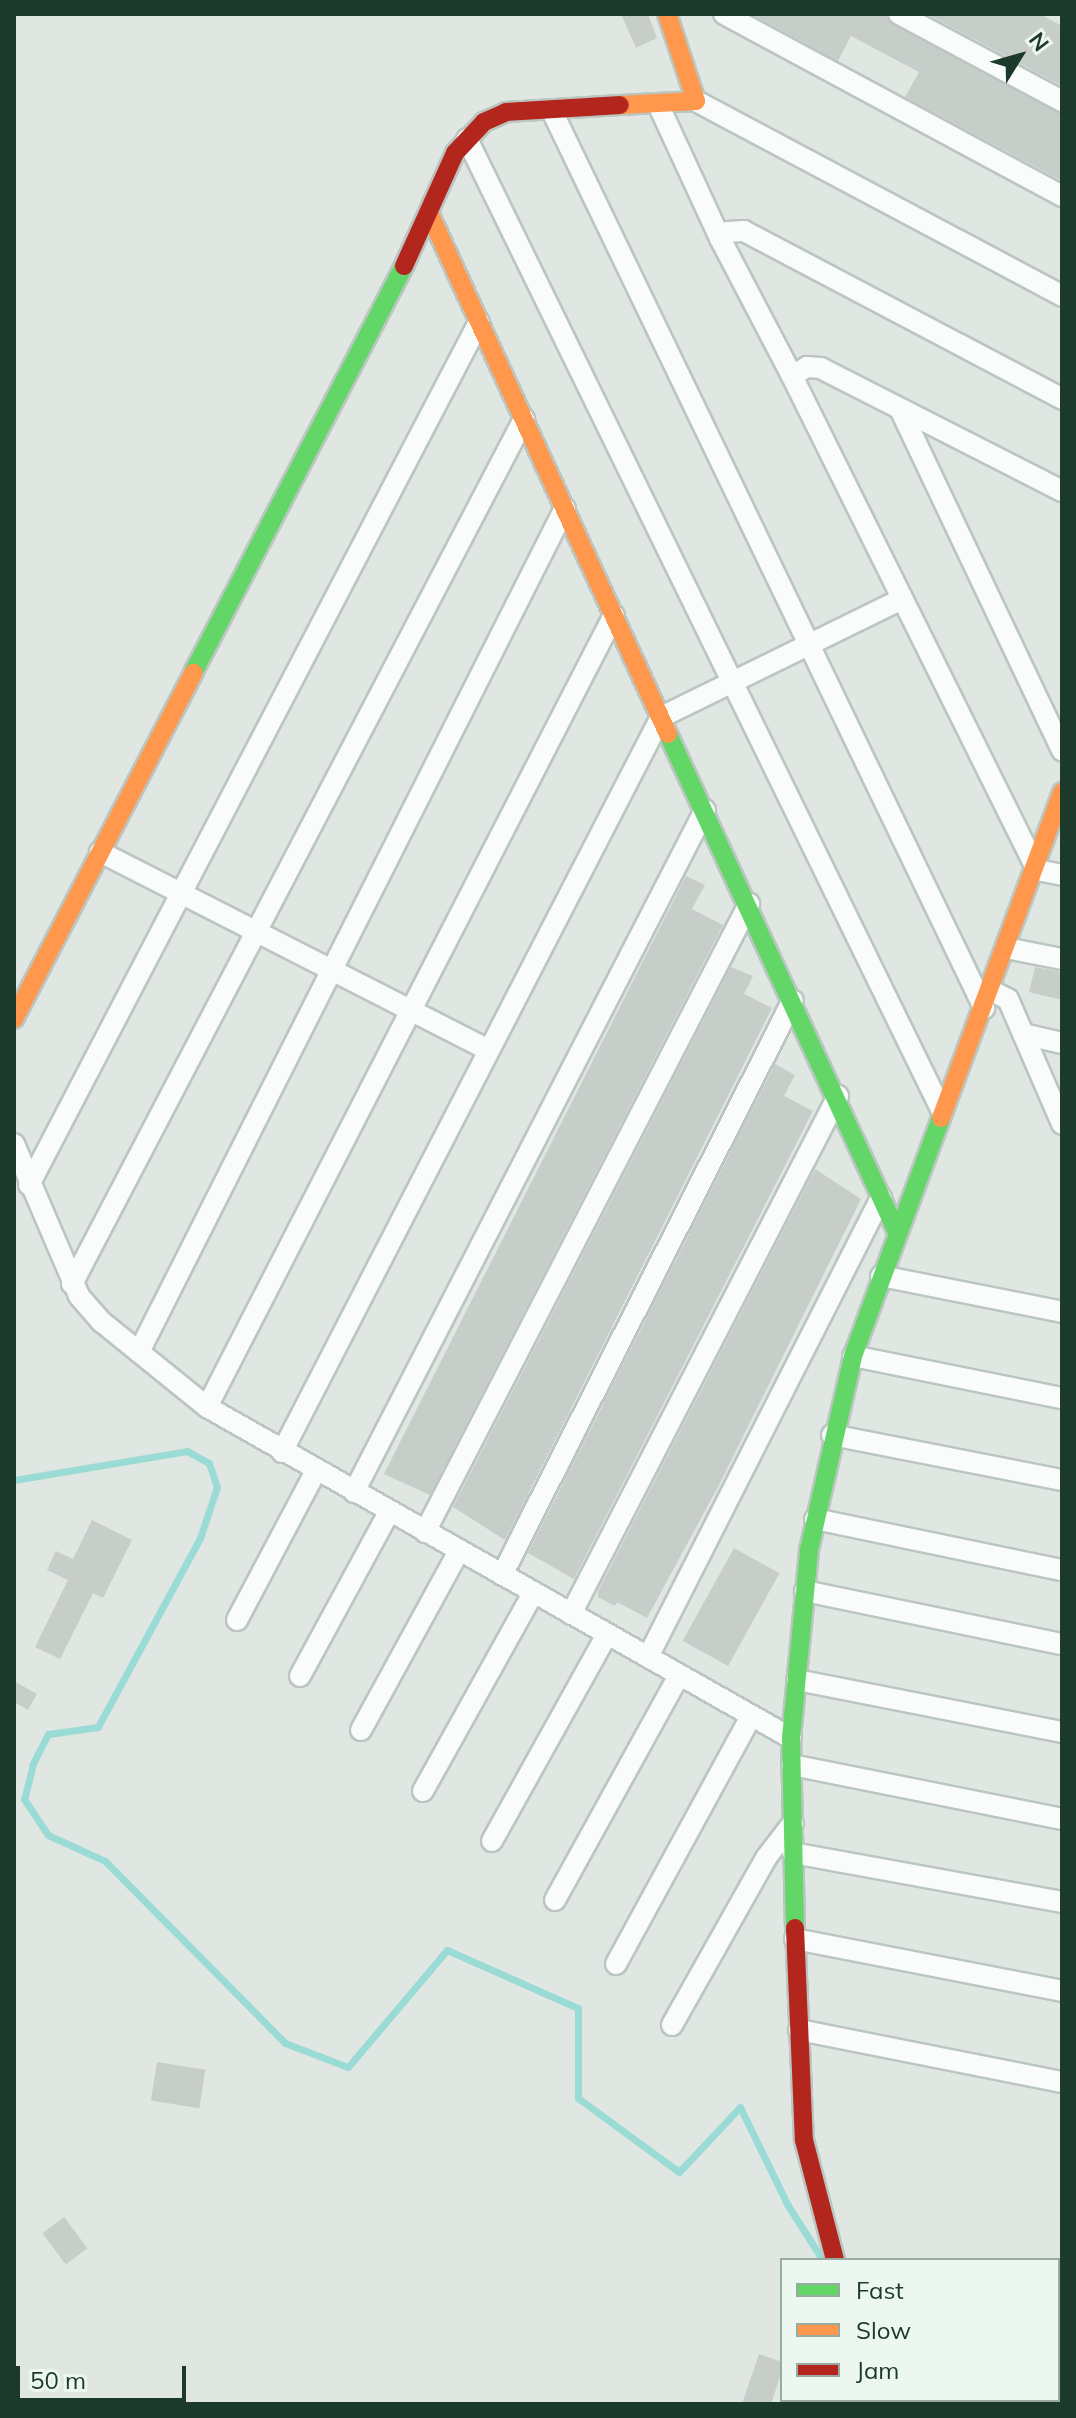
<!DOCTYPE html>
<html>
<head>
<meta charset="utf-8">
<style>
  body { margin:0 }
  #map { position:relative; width:1076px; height:2418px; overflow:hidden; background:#e0e6e2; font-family:Mulish,sans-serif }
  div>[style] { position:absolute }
  .stream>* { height:7px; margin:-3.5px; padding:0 3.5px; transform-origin:3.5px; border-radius:3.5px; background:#9adbd6 }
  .building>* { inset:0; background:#c7cec9; transform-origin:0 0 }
  .roads { filter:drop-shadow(2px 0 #bbc6c0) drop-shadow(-2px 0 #bbc6c0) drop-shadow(0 2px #bbc6c0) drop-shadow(0 -2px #bbc6c0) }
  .street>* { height:20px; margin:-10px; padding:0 10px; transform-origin:10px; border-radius:10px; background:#fafbfb }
  .fast>* { height:18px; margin:-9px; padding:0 9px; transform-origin:9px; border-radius:9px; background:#63d668 }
  .slow>* { height:18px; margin:-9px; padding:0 9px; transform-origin:9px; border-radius:9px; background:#ff974d }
  .jam>* { height:18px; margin:-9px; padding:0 9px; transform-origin:9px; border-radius:9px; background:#b3261e }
  span { translate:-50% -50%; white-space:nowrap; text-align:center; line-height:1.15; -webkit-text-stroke:6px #ecf7ef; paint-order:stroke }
  .frame { position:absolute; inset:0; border:16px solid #1c3a2c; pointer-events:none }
  .legend { position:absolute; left:780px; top:2258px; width:280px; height:144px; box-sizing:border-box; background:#ecf7ef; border:2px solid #99aba1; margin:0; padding:10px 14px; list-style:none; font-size:24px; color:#1c3a2c }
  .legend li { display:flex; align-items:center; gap:16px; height:40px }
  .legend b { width:40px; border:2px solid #99aba1 }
  .north { position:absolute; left:980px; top:16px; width:80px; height:80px; -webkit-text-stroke:6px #ecf7ef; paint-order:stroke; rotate:53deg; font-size:22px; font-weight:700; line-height:32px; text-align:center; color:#1c3a2c }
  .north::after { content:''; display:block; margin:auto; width:28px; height:36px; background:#1c3a2c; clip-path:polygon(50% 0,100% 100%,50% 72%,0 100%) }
  .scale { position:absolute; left:16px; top:2366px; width:170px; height:36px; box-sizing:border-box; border:4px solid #1c3a2c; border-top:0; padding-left:10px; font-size:24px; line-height:28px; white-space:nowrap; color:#1c3a2c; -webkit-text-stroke:6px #ecf7ef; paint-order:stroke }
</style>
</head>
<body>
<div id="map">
  <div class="stream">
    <div style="left:14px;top:1480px;width:175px;rotate:-9.5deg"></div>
    <div style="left:187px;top:1451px;width:25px;rotate:29deg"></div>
    <div style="left:209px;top:1463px;width:25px;rotate:72deg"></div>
    <div style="left:217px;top:1487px;width:54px;rotate:108.4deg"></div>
    <div style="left:200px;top:1538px;width:215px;rotate:118.4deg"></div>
    <div style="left:98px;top:1727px;width:50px;rotate:172deg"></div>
    <div style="left:48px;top:1734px;width:34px;rotate:117deg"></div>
    <div style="left:33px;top:1764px;width:36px;rotate:104deg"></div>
    <div style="left:24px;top:1799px;width:43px;rotate:56.3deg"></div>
    <div style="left:48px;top:1835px;width:63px;rotate:24.5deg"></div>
    <div style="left:105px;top:1861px;width:256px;rotate:45.3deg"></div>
    <div style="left:285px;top:2043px;width:67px;rotate:20.9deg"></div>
    <div style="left:348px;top:2067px;width:153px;rotate:-49.8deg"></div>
    <div style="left:447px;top:1950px;width:143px;rotate:23.9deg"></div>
    <div style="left:578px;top:2008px;width:90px;rotate:90deg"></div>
    <div style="left:578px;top:2098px;width:125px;rotate:36.2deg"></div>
    <div style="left:679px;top:2172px;width:89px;rotate:-46.8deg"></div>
    <div style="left:740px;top:2107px;width:108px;rotate:64.1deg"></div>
    <div style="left:787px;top:2204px;width:65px;rotate:57.5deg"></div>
    <div style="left:1058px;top:2323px;width:6px;rotate:51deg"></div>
  </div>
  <div class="building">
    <div style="clip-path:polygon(621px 14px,648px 14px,657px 38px,636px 48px)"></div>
    <div style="clip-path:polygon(751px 14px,886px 14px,893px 25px,1062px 114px,1062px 181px,905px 97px,919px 72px,851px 36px,838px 61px)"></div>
    <div style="clip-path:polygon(927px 14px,1040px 14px,1062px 26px,1062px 86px)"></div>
    <div style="clip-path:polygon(686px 876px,705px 885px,692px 909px,723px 925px,430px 1495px,384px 1474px)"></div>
    <div style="clip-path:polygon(731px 967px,753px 976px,744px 994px,772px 1008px,505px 1540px,453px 1507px)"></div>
    <div style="clip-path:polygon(1035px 967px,1062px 972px,1062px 1000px,1029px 992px)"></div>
    <div style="clip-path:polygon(775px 1064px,795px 1075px,784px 1096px,813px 1111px,574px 1579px,528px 1553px)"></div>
    <div style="clip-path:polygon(815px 1169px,861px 1199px,719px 1485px,647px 1618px,617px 1602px,615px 1606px,598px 1597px,598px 1591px)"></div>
    <div style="clip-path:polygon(92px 1520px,132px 1540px,103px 1598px,93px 1593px,60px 1659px,35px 1647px,68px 1580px,47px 1570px,56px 1551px,73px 1559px)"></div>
    <div style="left:734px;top:1548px;width:52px;height:106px;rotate:29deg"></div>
    <div style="clip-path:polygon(14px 1681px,37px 1694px,28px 1710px,14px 1702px)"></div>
    <div style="left:157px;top:2062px;width:49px;height:39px;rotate:9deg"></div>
    <div style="left:64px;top:2217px;width:39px;height:27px;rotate:53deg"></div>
    <div style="clip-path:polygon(759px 2354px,782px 2362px,782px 2371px,771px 2404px,742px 2404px)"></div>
  </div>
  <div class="roads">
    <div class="street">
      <div style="left:724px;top:14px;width:384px;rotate:28.3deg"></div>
      <div style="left:899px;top:14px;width:185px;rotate:28.1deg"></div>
      <div style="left:696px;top:101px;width:415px;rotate:28deg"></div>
      <div style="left:658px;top:104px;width:148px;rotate:65.2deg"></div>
      <div style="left:552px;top:111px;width:996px;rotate:64.28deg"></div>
      <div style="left:467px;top:139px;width:1080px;rotate:63.96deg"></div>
      <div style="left:792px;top:376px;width:156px;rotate:-117.6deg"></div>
      <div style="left:720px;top:238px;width:10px;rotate:-37deg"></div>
      <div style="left:728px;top:232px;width:16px;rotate:-4deg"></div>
      <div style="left:744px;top:231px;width:360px;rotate:27.8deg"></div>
      <div style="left:900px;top:409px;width:378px;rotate:64.6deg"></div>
      <div style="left:1062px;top:491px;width:271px;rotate:-153deg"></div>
      <div style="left:821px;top:368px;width:14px;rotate:-176deg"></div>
      <div style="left:807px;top:367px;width:17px;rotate:149deg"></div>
      <div style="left:792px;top:376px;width:551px;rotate:63.62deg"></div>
      <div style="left:1037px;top:870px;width:25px;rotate:11deg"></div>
      <div style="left:100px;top:852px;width:436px;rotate:27deg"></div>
      <div style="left:1006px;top:948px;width:57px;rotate:11.1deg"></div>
      <div style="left:990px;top:990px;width:20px;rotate:27deg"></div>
      <div style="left:1008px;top:999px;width:136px;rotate:66.6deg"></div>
      <div style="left:1023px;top:1034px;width:40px;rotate:13deg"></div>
      <div style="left:14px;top:1144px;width:165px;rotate:66.8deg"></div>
      <div style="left:79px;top:1296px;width:35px;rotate:49deg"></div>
      <div style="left:102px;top:1322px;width:135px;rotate:39deg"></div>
      <div style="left:207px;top:1407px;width:671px;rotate:29.54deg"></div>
      <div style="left:29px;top:1185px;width:973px;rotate:-62.46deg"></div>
      <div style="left:881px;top:1276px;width:185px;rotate:11.2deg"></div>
      <div style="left:72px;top:1284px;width:976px;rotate:-62.41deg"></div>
      <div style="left:139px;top:1352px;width:945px;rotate:-63.22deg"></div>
      <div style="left:853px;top:1356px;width:213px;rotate:11.4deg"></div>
      <div style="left:207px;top:1407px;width:890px;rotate:-62.8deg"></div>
      <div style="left:832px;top:1435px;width:234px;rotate:11.1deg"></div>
      <div style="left:282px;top:1452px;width:827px;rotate:-62.72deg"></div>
      <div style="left:661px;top:717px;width:268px;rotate:-26.1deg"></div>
      <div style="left:354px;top:1492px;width:767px;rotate:-62.77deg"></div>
      <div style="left:815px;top:1519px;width:252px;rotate:11.7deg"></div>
      <div style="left:425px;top:1532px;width:707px;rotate:-62.71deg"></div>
      <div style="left:502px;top:1575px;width:644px;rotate:-63.16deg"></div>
      <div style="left:805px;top:1591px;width:262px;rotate:11.7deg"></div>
      <div style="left:571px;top:1614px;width:583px;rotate:-62.73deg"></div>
      <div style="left:237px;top:1620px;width:169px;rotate:-62.1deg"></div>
      <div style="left:648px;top:1657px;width:515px;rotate:-63.09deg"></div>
      <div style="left:300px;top:1676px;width:187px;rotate:-61.5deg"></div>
      <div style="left:797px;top:1680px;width:270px;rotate:11.1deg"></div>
      <div style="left:361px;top:1730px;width:204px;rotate:-61.3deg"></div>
      <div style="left:792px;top:1765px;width:275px;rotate:11.3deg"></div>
      <div style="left:423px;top:1791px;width:227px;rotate:-60.9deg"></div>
      <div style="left:492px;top:1841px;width:237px;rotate:-60.9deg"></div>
      <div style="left:793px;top:1853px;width:273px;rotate:10.3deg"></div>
      <div style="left:555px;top:1900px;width:257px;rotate:-61.1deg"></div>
      <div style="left:795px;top:1939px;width:272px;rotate:11deg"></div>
      <div style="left:616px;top:1964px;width:282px;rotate:-61.4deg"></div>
      <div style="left:672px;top:2025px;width:192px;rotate:-60.6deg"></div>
      <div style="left:766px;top:1858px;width:44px;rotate:-52.4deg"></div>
      <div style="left:799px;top:2030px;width:268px;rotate:11.2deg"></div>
      <div style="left:802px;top:2404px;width:4px;rotate:-76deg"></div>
    </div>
    <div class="fast">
      <div style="left:193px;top:673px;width:458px;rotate:-62.6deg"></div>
      <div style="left:668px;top:734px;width:548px;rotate:65.31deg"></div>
      <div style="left:795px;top:1928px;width:190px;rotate:-91.2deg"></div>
      <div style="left:791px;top:1738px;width:189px;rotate:-84.5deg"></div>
      <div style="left:809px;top:1550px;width:199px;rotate:-77.2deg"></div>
      <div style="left:853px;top:1356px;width:254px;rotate:-69.7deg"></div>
    </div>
    <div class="slow">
      <div style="left:620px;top:105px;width:76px;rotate:-3deg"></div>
      <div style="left:696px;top:101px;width:92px;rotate:-108.4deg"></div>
      <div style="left:430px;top:215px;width:571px;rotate:65.37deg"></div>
      <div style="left:14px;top:1019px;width:390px;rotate:-62.6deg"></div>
      <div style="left:941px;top:1118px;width:348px;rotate:-69.6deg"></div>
    </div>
    <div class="jam">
      <div style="left:404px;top:266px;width:124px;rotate:-65.7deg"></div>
      <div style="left:455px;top:153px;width:42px;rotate:-46.9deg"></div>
      <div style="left:484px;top:122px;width:24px;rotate:-24deg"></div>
      <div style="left:506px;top:112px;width:114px;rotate:-3.5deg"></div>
      <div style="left:795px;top:1928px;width:212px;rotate:87.6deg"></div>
      <div style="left:804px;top:2140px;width:124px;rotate:75.5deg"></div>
    </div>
  </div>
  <div class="frame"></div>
  <ul class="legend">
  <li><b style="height:10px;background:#63d668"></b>Fast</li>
  <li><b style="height:10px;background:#ff974d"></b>Slow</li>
  <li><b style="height:10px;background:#b3261e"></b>Jam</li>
  </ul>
  <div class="north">N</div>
  <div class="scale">50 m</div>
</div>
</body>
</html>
